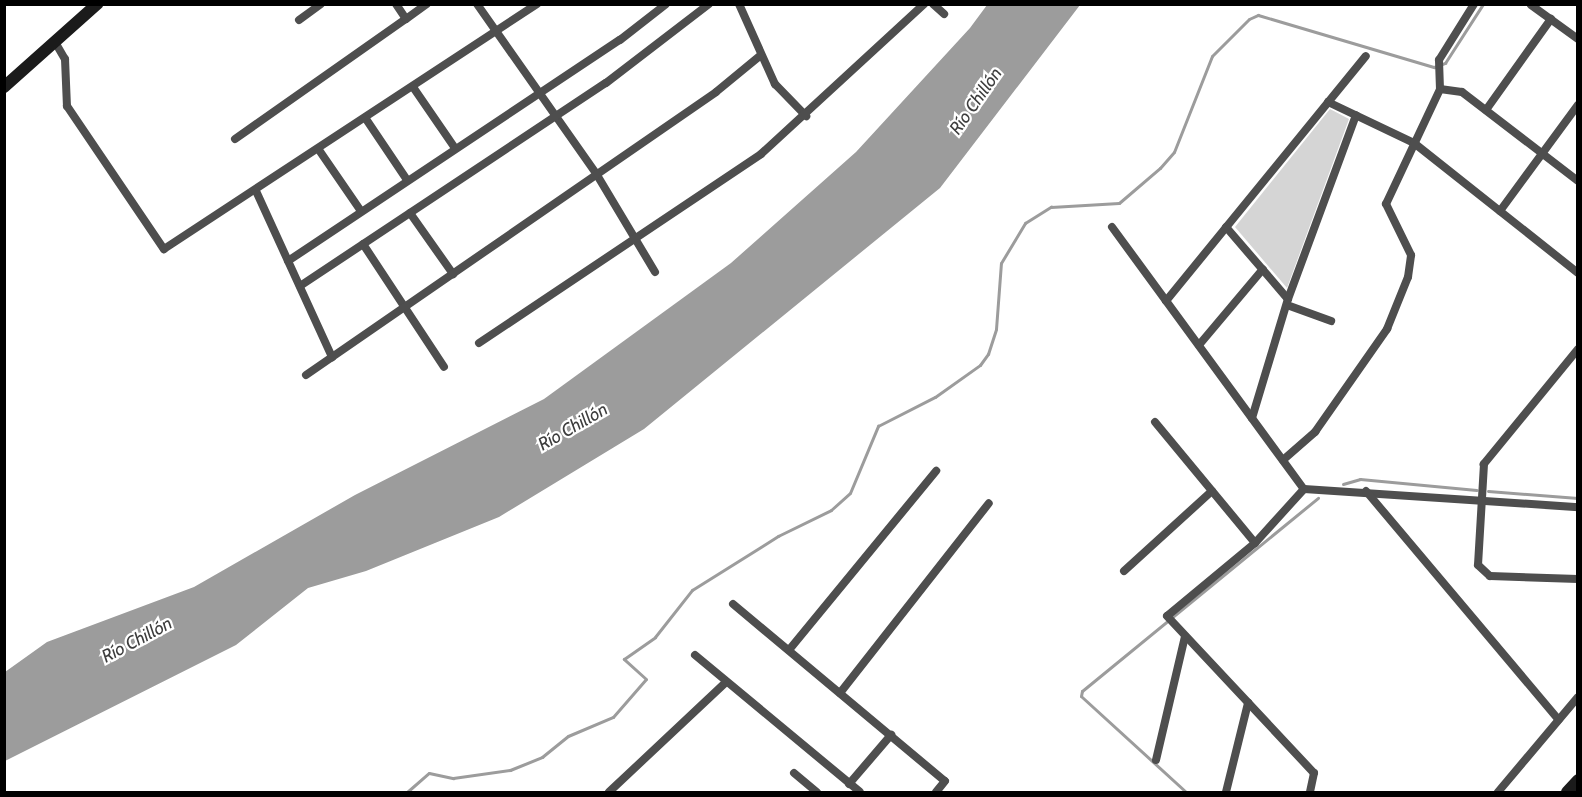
<!DOCTYPE html>
<html>
<head>
<meta charset="utf-8">
<style>
  body { margin:0 }
  #map { position:relative; width:1582px; height:797px; overflow:hidden; background:#fff; font-family:Cabin,sans-serif }
  div>[style] { position:absolute }
  .green>* { inset:0; background:#d5d5d5 }
  .water>* { inset:0; background:#9c9c9c }
  .stream>* { height:3px; margin:-1.5px; padding:0 1.5px; transform-origin:1.5px; border-radius:1.5px; background:#9c9c9c }
  .street>* { height:8px; margin:-4px; padding:0 4px; transform-origin:4px; border-radius:4px; background:#4e4e4e }
  .secondary>* { height:12px; margin:-6px; padding:0 6px; transform-origin:6px; border-radius:6px; background:#1b1b1b }
  span { translate:-50% -50%; white-space:nowrap; text-align:center; line-height:1.15; -webkit-text-stroke:4.5px #fff; paint-order:stroke }
  .water-label { font-size:18px; color:#3d3d3d; font-style:italic }
  .frame { position:absolute; inset:0; border:6px solid #000; pointer-events:none }
</style>
</head>
<body>
<div id="map">
  <div class="green">
    <div style="clip-path:polygon(1330px 109px,1349px 119px,1287px 288px,1235px 227px)"></div>
  </div>
  <div class="water">
    <div style="clip-path:polygon(987px 5px,1080px 5px,940px 188px,644px 429px,499px 517px,366px 571px,308px 588px,236px 645px,5px 761px,5px 672px,47px 642px,194px 587px,355px 495px,544px 399px,731px 263px,856px 152px,970px 28px)"></div>
  </div>
  <div class="stream">
    <div style="left:1343px;top:484px;width:18px;rotate:-16deg"></div>
    <div style="left:1360px;top:479px;width:117px;rotate:5.4deg"></div>
    <div style="left:1488px;top:491px;width:90px;rotate:4.4deg"></div>
    <div style="left:407px;top:792px;width:29px;rotate:-41deg"></div>
    <div style="left:429px;top:773px;width:25px;rotate:12deg"></div>
    <div style="left:453px;top:778px;width:58px;rotate:-8deg"></div>
    <div style="left:510px;top:770px;width:35px;rotate:-22deg"></div>
    <div style="left:542px;top:757px;width:33px;rotate:-39deg"></div>
    <div style="left:568px;top:736px;width:49px;rotate:-22.9deg"></div>
    <div style="left:613px;top:717px;width:50px;rotate:-49deg"></div>
    <div style="left:646px;top:679px;width:30px;rotate:-138deg"></div>
    <div style="left:624px;top:659px;width:38px;rotate:-35deg"></div>
    <div style="left:655px;top:637px;width:60px;rotate:-51.8deg"></div>
    <div style="left:692px;top:590px;width:102px;rotate:-32.1deg"></div>
    <div style="left:778px;top:536px;width:59px;rotate:-26.1deg"></div>
    <div style="left:831px;top:510px;width:25px;rotate:-42deg"></div>
    <div style="left:850px;top:493px;width:73px;rotate:-67.3deg"></div>
    <div style="left:878px;top:426px;width:64px;rotate:-27deg"></div>
    <div style="left:935px;top:397px;width:55px;rotate:-35.4deg"></div>
    <div style="left:980px;top:365px;width:14px;rotate:-54deg"></div>
    <div style="left:988px;top:354px;width:26px;rotate:-72deg"></div>
    <div style="left:996px;top:329px;width:66px;rotate:-85.7deg"></div>
    <div style="left:1001px;top:263px;width:47px;rotate:-59deg"></div>
    <div style="left:1025px;top:223px;width:31px;rotate:-32deg"></div>
    <div style="left:1051px;top:207px;width:68px;rotate:-3.4deg"></div>
    <div style="left:1119px;top:203px;width:54px;rotate:-40.5deg"></div>
    <div style="left:1160px;top:168px;width:21px;rotate:-49deg"></div>
    <div style="left:1174px;top:152px;width:103px;rotate:-68.4deg"></div>
    <div style="left:1212px;top:56px;width:52px;rotate:-45deg"></div>
    <div style="left:1249px;top:19px;width:10px;rotate:-24deg"></div>
    <div style="left:1258px;top:15px;width:184px;rotate:16.5deg"></div>
    <div style="left:1434px;top:67px;width:12px;rotate:-20deg"></div>
    <div style="left:1445px;top:63px;width:70px;rotate:-57.2deg"></div>
    <div style="left:1186px;top:792px;width:142px;rotate:-137.6deg"></div>
    <div style="left:1081px;top:696px;width:5px;rotate:-79deg"></div>
    <div style="left:1082px;top:691px;width:305px;rotate:-39.3deg"></div>
  </div>
  <div class="street">
    <div style="left:477px;top:4px;width:209px;rotate:54.9deg"></div>
    <div style="left:597px;top:175px;width:113px;rotate:59.1deg"></div>
    <div style="left:739px;top:4px;width:88px;rotate:65.8deg"></div>
    <div style="left:775px;top:84px;width:45px;rotate:45.9deg"></div>
    <div style="left:933px;top:4px;width:15px;rotate:42deg"></div>
    <div style="left:1531px;top:5px;width:58px;rotate:35.9deg"></div>
    <div style="left:406px;top:19px;width:26px;rotate:-36deg"></div>
    <div style="left:299px;top:20px;width:27px;rotate:-36deg"></div>
    <div style="left:55px;top:42px;width:20px;rotate:60deg"></div>
    <div style="left:65px;top:59px;width:47px;rotate:87.6deg"></div>
    <div style="left:67px;top:106px;width:173px;rotate:55.9deg"></div>
    <div style="left:164px;top:249px;width:446px;rotate:-33.3deg"></div>
    <div style="left:413px;top:87px;width:74px;rotate:55.5deg"></div>
    <div style="left:1440px;top:89px;width:22px;rotate:8deg"></div>
    <div style="left:1462px;top:92px;width:146px;rotate:37.5deg"></div>
    <div style="left:1328px;top:102px;width:95px;rotate:25.5deg"></div>
    <div style="left:1414px;top:143px;width:209px;rotate:38.4deg"></div>
    <div style="left:1486px;top:110px;width:112px;rotate:-54.5deg"></div>
    <div style="left:366px;top:119px;width:73px;rotate:56.1deg"></div>
    <div style="left:235px;top:139px;width:209px;rotate:-35.1deg"></div>
    <div style="left:406px;top:19px;width:18px;rotate:-124deg"></div>
    <div style="left:319px;top:150px;width:74px;rotate:55.5deg"></div>
    <div style="left:256px;top:191px;width:183px;rotate:65.4deg"></div>
    <div style="left:1500px;top:211px;width:132px;rotate:-53.7deg"></div>
    <div style="left:410px;top:213px;width:75px;rotate:54.8deg"></div>
    <div style="left:1112px;top:227px;width:325px;rotate:53.8deg"></div>
    <div style="left:1304px;top:489px;width:275px;rotate:3.8deg"></div>
    <div style="left:1226px;top:227px;width:95px;rotate:49.3deg"></div>
    <div style="left:363px;top:244px;width:147px;rotate:56.6deg"></div>
    <div style="left:288px;top:261px;width:399px;rotate:-33.7deg"></div>
    <div style="left:620px;top:40px;width:58px;rotate:-38deg"></div>
    <div style="left:300px;top:286px;width:367px;rotate:-33.6deg"></div>
    <div style="left:606px;top:83px;width:130px;rotate:-37.5deg"></div>
    <div style="left:1166px;top:301px;width:316px;rotate:-50.8deg"></div>
    <div style="left:1287px;top:305px;width:47px;rotate:20deg"></div>
    <div style="left:479px;top:343px;width:339px;rotate:-33.8deg"></div>
    <div style="left:761px;top:154px;width:222px;rotate:-42.6deg"></div>
    <div style="left:1199px;top:345px;width:99px;rotate:-49.9deg"></div>
    <div style="left:1578px;top:349px;width:149px;rotate:129.3deg"></div>
    <div style="left:1484px;top:464px;width:101px;rotate:93.4deg"></div>
    <div style="left:1478px;top:565px;width:16px;rotate:43deg"></div>
    <div style="left:1490px;top:576px;width:88px;rotate:2deg"></div>
    <div style="left:306px;top:375px;width:498px;rotate:-34.6deg"></div>
    <div style="left:716px;top:92px;width:58px;rotate:-39.4deg"></div>
    <div style="left:1252px;top:418px;width:124px;rotate:-73.2deg"></div>
    <div style="left:1288px;top:299px;width:196px;rotate:-69.7deg"></div>
    <div style="left:1155px;top:422px;width:157px;rotate:50.4deg"></div>
    <div style="left:1283px;top:460px;width:43px;rotate:-41.2deg"></div>
    <div style="left:1315px;top:432px;width:126px;rotate:-55deg"></div>
    <div style="left:1387px;top:329px;width:56px;rotate:-68deg"></div>
    <div style="left:1408px;top:277px;width:22px;rotate:-82deg"></div>
    <div style="left:1411px;top:255px;width:57px;rotate:-116.1deg"></div>
    <div style="left:1386px;top:204px;width:127px;rotate:-64.8deg"></div>
    <div style="left:1440px;top:89px;width:29px;rotate:-92deg"></div>
    <div style="left:1439px;top:60px;width:66px;rotate:-58deg"></div>
    <div style="left:1304px;top:489px;width:73px;rotate:132.2deg"></div>
    <div style="left:1255px;top:543px;width:114px;rotate:140.3deg"></div>
    <div style="left:1167px;top:616px;width:215px;rotate:46.9deg"></div>
    <div style="left:1314px;top:773px;width:19px;rotate:102deg"></div>
    <div style="left:1366px;top:491px;width:299px;rotate:49.9deg"></div>
    <div style="left:1124px;top:571px;width:119px;rotate:-42.3deg"></div>
    <div style="left:733px;top:604px;width:276px;rotate:39.9deg"></div>
    <div style="left:945px;top:781px;width:14px;rotate:129deg"></div>
    <div style="left:789px;top:650px;width:232px;rotate:-50.6deg"></div>
    <div style="left:695px;top:655px;width:214px;rotate:39.7deg"></div>
    <div style="left:840px;top:693px;width:241px;rotate:-51.9deg"></div>
    <div style="left:1156px;top:760px;width:127px;rotate:-76.8deg"></div>
    <div style="left:794px;top:773px;width:30px;rotate:40deg"></div>
    <div style="left:849px;top:784px;width:65px;rotate:-49.4deg"></div>
    <div style="left:609px;top:792px;width:161px;rotate:-43.2deg"></div>
    <div style="left:1226px;top:792px;width:92px;rotate:-76.1deg"></div>
    <div style="left:1498px;top:792px;width:124px;rotate:-49.9deg"></div>
  </div>
  <div class="secondary">
    <div style="left:4px;top:87px;width:125px;rotate:-41.7deg"></div>
    <div style="left:1567px;top:792px;width:16px;rotate:-47deg"></div>
  </div>
  <div class="water-label">
    <span style="left:976px;top:101px;rotate:-55deg">Río Chillón</span>
    <span style="left:573px;top:427px;rotate:-30deg">Río Chillón</span>
    <span style="left:137px;top:640px;rotate:-28deg">Río Chillón</span>
  </div>
  <div class="frame"></div>
</div>
</body>
</html>
